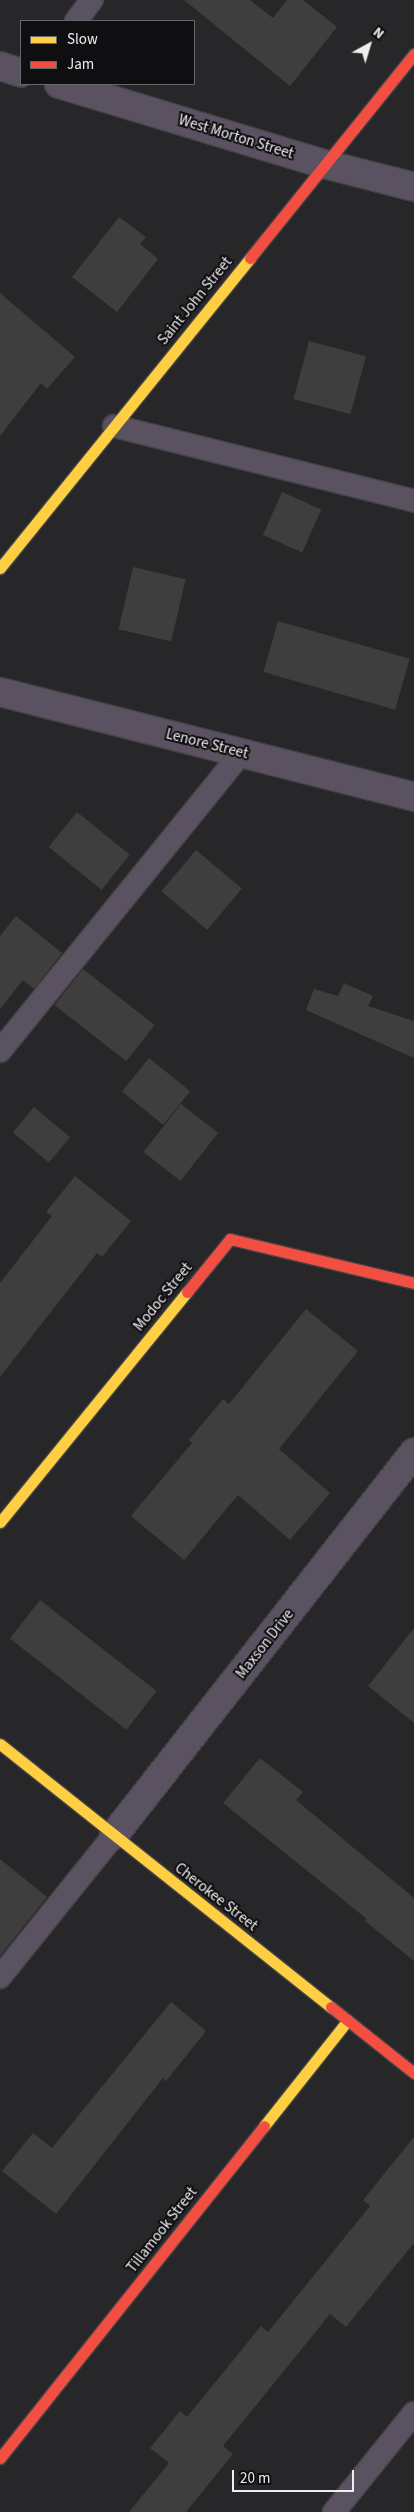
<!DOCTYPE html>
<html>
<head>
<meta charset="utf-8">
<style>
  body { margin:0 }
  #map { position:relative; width:414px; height:2512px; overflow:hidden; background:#272628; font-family:"Source Sans 3",sans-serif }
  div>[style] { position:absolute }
  .building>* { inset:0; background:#3e3e3f; transform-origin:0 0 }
  .roads { filter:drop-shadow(1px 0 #434244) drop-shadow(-1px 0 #434244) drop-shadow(0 1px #434244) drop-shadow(0 -1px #434244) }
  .lane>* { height:22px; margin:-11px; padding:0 11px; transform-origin:11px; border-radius:11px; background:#5a5260 }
  .street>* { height:28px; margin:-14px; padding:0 14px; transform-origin:14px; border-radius:14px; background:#5a5260 }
  .slow>* { height:11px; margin:-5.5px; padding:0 5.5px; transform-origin:5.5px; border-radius:5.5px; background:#ffcf43 }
  .jam>* { height:11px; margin:-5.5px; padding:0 5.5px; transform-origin:5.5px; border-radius:5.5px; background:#f24e42 }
  span { translate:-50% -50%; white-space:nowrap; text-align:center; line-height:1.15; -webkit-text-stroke:4px #0f0e10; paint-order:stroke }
  .street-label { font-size:15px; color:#efedf0 }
  .legend { position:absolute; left:20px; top:20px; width:175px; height:65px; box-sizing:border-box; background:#0f0e10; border:1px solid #69676a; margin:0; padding:6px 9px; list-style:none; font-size:15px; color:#efedf0 }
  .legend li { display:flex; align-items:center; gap:10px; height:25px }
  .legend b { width:25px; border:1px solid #69676a }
  .north { position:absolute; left:344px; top:20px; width:50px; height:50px; -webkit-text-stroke:4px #0f0e10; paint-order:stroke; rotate:39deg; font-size:14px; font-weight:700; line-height:20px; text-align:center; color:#efedf0 }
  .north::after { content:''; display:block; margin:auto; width:18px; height:22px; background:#efedf0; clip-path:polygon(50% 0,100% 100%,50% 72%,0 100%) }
  .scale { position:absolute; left:232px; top:2470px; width:122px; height:22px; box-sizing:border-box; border:2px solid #efedf0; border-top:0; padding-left:6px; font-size:15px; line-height:18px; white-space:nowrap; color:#efedf0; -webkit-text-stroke:4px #0f0e10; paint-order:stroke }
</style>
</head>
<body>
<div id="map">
  <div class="building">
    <div style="clip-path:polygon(184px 0,250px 0,273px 18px,287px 0,303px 0,337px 27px,290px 86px)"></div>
    <div style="clip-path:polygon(119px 217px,146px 237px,140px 244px,158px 259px,117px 312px,72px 277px)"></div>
    <div style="clip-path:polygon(0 293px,75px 357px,47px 389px,41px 383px,0 436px)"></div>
    <div style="left:309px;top:341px;width:59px;height:60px;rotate:15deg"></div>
    <div style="left:282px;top:492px;width:43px;height:47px;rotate:24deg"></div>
    <div style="left:133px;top:567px;width:54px;height:64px;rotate:13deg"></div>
    <div style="left:278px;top:621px;width:137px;height:53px;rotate:16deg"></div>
    <div style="left:77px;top:812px;width:68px;height:45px;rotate:39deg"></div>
    <div style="left:196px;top:850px;width:60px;height:54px;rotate:40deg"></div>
    <div style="clip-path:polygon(16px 916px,62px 953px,34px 989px,23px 980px,0 1009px,0 936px)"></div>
    <div style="left:83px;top:969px;width:91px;height:46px;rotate:38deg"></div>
    <div style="clip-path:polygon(344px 983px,373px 996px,368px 1006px,414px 1021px,414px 1058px,306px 1010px,314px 989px,338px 996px)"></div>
    <div style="left:149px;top:1058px;width:53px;height:43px;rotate:39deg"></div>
    <div style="left:181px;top:1104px;width:47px;height:61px;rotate:38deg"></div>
    <div style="left:34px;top:1107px;width:47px;height:33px;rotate:40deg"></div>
    <div style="clip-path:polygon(75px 1176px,131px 1221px,102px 1257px,97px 1253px,0 1377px,0 1283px,52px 1216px,46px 1212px)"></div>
    <div style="clip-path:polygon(306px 1309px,358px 1351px,279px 1449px,330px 1493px,290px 1540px,238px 1495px,184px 1560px,131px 1516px,192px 1443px,189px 1440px,223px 1399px,229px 1404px)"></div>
    <div style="left:40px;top:1600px;width:148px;height:49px;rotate:38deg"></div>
    <div style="clip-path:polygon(414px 1628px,414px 1723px,368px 1686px)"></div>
    <div style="clip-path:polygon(260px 1758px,303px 1792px,296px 1800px,414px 1898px,414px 1961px,365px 1921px,367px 1919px,223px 1803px)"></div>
    <div style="clip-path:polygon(0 1859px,47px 1897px,0 1956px)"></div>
    <div style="clip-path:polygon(171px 2002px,206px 2031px,166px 2081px,163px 2078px,56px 2214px,2px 2171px,33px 2133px,52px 2148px)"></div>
    <div style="clip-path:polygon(414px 2137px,414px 2243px,346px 2327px,330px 2314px,223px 2446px,233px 2454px,186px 2512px,129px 2512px,169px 2463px,150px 2448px,180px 2411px,187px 2417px,261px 2326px,268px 2332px,370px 2206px,363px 2200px)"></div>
  </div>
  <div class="roads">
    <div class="lane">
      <div style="left:76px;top:21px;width:26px;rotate:-53deg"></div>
      <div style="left:114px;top:426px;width:309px;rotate:14deg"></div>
      <div style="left:0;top:1051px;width:385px;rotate:-51deg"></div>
      <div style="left:0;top:1977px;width:182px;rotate:-51.2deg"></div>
      <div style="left:334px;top:2512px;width:127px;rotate:-51.1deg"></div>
    </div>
    <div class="street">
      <div style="left:0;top:66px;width:22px;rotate:18deg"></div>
      <div style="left:59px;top:84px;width:277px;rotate:16.8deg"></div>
      <div style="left:324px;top:164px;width:93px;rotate:14.3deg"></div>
      <div style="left:0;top:692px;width:427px;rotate:14.2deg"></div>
      <div style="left:114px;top:1835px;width:486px;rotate:-51.9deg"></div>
    </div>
    <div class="slow">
      <div style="left:0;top:568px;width:398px;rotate:-51.1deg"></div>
      <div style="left:0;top:1522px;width:296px;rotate:-50.9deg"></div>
      <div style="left:0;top:1744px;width:423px;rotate:38.5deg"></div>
      <div style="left:264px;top:2126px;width:135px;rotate:-51.6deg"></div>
    </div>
    <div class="jam">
      <div style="left:250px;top:258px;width:262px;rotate:-51.2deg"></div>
      <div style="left:187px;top:1292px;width:68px;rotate:-50.9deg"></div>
      <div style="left:230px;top:1239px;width:189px;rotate:13.4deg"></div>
      <div style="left:331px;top:2007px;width:106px;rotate:38.5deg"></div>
      <div style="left:0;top:2458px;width:424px;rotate:-51.5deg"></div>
    </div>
  </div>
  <div class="street-label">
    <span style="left:236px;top:137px;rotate:17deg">West Morton Street</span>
    <span style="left:195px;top:301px;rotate:-51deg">Saint John Street</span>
    <span style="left:207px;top:744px;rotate:14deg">Lenore Street</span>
    <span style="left:163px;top:1297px;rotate:-51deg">Modoc Street</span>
    <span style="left:265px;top:1644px;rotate:-52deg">Maxson Drive</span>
    <span style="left:216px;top:1897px;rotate:38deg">Cherokee Street</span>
    <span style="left:162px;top:2230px;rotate:-52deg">Tillamook Street</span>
  </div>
  <ul class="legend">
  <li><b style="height:6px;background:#ffcf43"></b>Slow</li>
  <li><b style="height:6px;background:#f24e42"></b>Jam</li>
  </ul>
  <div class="north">N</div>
  <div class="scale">20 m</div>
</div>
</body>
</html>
